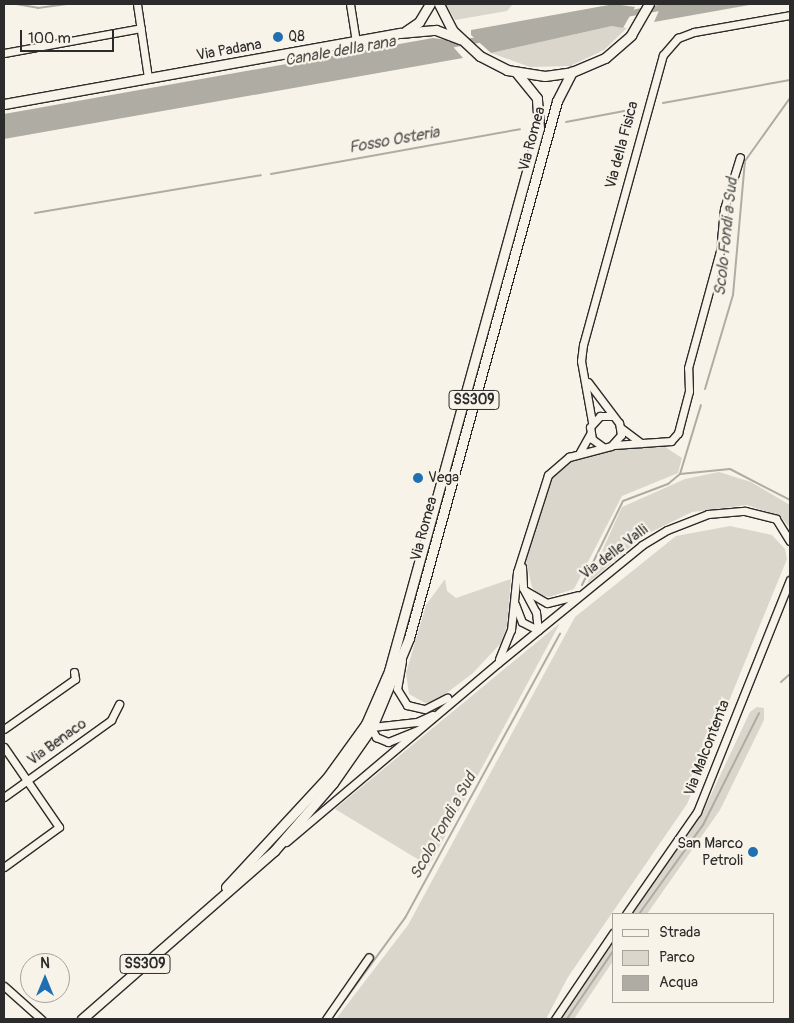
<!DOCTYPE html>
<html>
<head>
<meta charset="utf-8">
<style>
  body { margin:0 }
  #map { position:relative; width:794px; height:1023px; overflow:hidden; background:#f7f3e8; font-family:Pangolin,sans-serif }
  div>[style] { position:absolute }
  .green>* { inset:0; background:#dad6cc }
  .water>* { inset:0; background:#afaca4 }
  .stream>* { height:2px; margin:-1px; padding:0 1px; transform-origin:1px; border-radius:1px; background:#afaca4 }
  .canal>* { height:6px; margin:-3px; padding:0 3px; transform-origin:3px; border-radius:3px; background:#afaca4 }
  .roads { filter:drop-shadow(1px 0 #2b2b2b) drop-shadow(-1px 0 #2b2b2b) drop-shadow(0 1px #2b2b2b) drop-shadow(0 -1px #2b2b2b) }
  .minor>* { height:7px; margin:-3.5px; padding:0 3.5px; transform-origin:3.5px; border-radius:3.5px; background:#f7f3e8 }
  .major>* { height:9px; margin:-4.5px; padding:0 4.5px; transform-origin:4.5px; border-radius:4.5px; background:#f7f3e8 }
  .dots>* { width:14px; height:14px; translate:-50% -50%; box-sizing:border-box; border:2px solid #f7f3e8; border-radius:50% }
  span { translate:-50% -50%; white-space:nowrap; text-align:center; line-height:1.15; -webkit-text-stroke:4.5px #f7f3e8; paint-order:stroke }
  .shield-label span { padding:1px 4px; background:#f7f3e8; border:1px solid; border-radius:4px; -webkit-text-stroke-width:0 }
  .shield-label { font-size:14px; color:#2b2b2b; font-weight:700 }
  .poi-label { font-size:15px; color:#2b2b2b }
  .left { translate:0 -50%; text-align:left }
  .right { translate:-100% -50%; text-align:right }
  .street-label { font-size:15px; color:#2b2b2b }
  .water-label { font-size:16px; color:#53524f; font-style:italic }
  .frame { position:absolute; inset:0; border:5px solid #2b2b2b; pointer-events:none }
  .legend { position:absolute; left:612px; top:913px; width:162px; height:90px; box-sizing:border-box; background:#f7f3e8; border:1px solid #a5a39c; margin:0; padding:6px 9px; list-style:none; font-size:15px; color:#2b2b2b }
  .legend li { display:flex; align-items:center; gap:10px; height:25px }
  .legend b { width:25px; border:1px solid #a5a39c }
  .north { position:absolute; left:20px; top:953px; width:50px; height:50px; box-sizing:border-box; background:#f7f3e8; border:1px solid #a5a39c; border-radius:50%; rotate:0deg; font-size:14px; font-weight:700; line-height:20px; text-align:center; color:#2b2b2b }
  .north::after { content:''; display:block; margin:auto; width:18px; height:22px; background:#1f6fb2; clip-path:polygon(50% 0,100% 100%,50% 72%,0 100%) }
  .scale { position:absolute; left:20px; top:30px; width:94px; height:22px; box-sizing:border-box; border:2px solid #2b2b2b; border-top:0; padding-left:6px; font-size:15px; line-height:18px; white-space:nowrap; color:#2b2b2b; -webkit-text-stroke:4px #f7f3e8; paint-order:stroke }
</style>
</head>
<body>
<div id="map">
  <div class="green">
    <div style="clip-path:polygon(446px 4px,513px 4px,507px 11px,455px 20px)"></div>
    <div style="clip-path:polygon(612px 26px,627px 28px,604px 50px,570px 66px,530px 67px,491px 53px)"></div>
    <div style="clip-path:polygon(665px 447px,682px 458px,678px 473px,622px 496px,574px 589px,549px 597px,538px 594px,532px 587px,526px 561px,550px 481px,569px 462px,596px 450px)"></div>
    <div style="clip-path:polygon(719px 472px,751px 482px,790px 505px,790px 528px,780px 516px,747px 505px,692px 512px,643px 536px,587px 584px,622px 507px,685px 479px)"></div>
    <div style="clip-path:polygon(730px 526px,772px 535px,785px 549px,787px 559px,687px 804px,568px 977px,546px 1019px,336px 1019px,408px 925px,575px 617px,676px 536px)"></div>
    <div style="clip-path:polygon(445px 579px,447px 591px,456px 598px,511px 579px,507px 626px,501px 643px,473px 673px,436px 701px,425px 703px,409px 694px,406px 673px,426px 605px)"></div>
    <div style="clip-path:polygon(560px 623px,429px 866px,335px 809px)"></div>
    <div style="clip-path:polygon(757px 707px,764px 708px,764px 720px,720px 810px,647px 914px,631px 914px,701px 816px,750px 712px)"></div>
    <div style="clip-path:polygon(613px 938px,613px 961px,574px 1019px,560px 1019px)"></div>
  </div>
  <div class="water">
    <div style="clip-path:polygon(614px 4px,635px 7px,623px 28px,612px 26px,491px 53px,471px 35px,471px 30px)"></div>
    <div style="clip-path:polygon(662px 4px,755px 4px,654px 22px)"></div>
    <div style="clip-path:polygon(433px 38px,447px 40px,463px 58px,4px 139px,4px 114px)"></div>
  </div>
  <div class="stream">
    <div style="left:16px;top:4px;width:22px;rotate:10deg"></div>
    <div style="left:38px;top:8px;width:29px;rotate:-8deg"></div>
    <div style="left:663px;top:103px;width:129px;rotate:-10.3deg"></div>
    <div style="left:566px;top:122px;width:70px;rotate:-10.7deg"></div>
    <div style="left:271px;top:174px;width:253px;rotate:-10.2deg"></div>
    <div style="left:35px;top:213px;width:229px;rotate:-9.5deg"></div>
    <div style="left:705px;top:389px;width:98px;rotate:-73.4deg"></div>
    <div style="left:733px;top:295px;width:135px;rotate:-84.9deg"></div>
    <div style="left:745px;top:161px;width:77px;rotate:-54.5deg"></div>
    <div style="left:680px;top:474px;width:50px;rotate:-5.7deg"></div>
    <div style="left:730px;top:469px;width:68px;rotate:27.3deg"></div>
    <div style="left:582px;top:585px;width:93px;rotate:-64deg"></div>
    <div style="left:623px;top:501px;width:48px;rotate:-20.7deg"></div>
    <div style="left:668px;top:484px;width:16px;rotate:-40deg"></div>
    <div style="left:680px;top:474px;width:72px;rotate:-73.1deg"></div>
    <div style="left:781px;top:682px;width:12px;rotate:-42deg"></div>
    <div style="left:639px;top:914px;width:110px;rotate:-54.3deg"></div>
    <div style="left:703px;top:825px;width:125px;rotate:-63.4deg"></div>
    <div style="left:331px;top:1019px;width:125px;rotate:-53.8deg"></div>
    <div style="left:405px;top:918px;width:324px;rotate:-61.4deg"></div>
    <div style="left:567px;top:1019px;width:82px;rotate:-55.9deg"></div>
  </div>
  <div class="canal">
    <div style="left:626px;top:14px;width:56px;rotate:-10.3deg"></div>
    <div style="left:444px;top:46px;width:40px;rotate:-10deg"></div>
  </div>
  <div class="roads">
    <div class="minor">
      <div style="left:137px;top:4px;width:75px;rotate:81.5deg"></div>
      <div style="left:350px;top:4px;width:37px;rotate:81deg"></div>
      <div style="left:4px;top:53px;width:139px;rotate:-10.3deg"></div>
      <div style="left:592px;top:422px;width:62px;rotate:-100.2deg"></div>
      <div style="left:581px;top:361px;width:16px;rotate:-83deg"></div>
      <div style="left:583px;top:345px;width:301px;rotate:-74.6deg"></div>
      <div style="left:663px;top:55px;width:23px;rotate:-49deg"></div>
      <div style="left:678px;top:38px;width:17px;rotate:-21deg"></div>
      <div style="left:694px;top:32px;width:97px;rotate:-10deg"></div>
      <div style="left:621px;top:428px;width:25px;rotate:37deg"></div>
      <div style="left:614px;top:445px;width:57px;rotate:-4deg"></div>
      <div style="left:671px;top:441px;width:11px;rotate:-49deg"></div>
      <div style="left:678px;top:433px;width:43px;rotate:-75.3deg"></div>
      <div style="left:689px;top:391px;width:23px;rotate:-92deg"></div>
      <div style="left:688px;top:368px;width:121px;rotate:-74.7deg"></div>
      <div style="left:720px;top:251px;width:42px;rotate:-84.6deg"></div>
      <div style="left:724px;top:209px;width:54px;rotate:-72.9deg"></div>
      <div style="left:603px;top:447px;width:14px;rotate:-144deg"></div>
      <div style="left:592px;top:439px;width:12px;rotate:-99deg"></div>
      <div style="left:590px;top:427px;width:15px;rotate:-48deg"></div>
      <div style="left:600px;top:416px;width:12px"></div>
      <div style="left:580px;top:452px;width:21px;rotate:-61deg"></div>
      <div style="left:522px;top:567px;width:21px;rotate:87deg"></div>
      <div style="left:523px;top:588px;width:27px;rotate:62deg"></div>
      <div style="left:536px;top:612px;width:18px;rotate:84deg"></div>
      <div style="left:526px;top:591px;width:24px;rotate:30deg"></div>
      <div style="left:547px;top:603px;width:32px;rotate:-14deg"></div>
      <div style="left:515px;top:604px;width:19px;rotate:69deg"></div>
      <div style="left:522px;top:622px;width:18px;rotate:27deg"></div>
      <div style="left:499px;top:659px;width:31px;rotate:-68deg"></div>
      <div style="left:511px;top:630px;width:58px;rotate:-84.1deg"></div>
      <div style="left:517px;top:572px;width:102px;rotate:-72.3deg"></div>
      <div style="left:548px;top:475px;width:28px;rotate:-41deg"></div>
      <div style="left:569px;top:457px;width:43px;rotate:-14.7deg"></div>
      <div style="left:611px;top:446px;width:15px;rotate:-48deg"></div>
      <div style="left:621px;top:435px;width:12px;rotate:-99deg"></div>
      <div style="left:619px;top:423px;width:51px;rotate:-127.1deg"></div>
      <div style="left:402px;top:661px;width:28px;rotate:100deg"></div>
      <div style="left:397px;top:689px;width:19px;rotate:58deg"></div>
      <div style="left:407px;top:705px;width:18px;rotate:13deg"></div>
      <div style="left:425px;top:709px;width:25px;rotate:-27deg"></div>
      <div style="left:370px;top:726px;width:13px;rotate:61deg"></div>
      <div style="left:376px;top:737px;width:13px;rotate:23deg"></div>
      <div style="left:388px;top:742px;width:32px;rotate:-22deg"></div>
      <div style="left:372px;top:727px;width:45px;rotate:-6.3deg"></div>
      <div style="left:417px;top:722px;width:17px;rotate:-25deg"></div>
      <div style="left:4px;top:729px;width:87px;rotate:-35.2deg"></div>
      <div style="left:75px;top:679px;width:7px;rotate:-98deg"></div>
      <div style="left:4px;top:747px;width:97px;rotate:55.5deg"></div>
      <div style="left:59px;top:827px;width:68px;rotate:144deg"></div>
      <div style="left:4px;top:797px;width:132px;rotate:-35.7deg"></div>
      <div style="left:111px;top:720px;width:18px;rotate:-63deg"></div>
      <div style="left:286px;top:842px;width:277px;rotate:-40.2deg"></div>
      <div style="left:498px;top:663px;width:186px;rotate:-39.3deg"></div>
      <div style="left:642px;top:545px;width:29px;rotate:-31deg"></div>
      <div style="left:667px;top:530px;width:44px;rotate:-21.3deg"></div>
      <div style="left:708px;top:514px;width:37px;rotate:-5deg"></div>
      <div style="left:745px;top:511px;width:32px;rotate:14deg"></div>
      <div style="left:776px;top:519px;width:26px;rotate:58deg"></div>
      <div style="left:626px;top:914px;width:124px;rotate:-55.2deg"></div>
      <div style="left:697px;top:812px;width:250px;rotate:-68.2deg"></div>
      <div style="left:4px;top:986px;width:50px;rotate:41.7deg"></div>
      <div style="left:326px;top:1019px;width:75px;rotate:-55.3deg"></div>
      <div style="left:555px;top:1019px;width:104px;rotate:-56deg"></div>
    </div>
    <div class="major">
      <div style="left:439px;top:4px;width:29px;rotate:63deg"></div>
      <div style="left:452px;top:30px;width:38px;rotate:43deg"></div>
      <div style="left:480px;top:56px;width:30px;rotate:27deg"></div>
      <div style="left:507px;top:70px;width:38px;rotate:9deg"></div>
      <div style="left:545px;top:76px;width:27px;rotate:-8deg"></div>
      <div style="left:572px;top:72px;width:36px;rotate:-23deg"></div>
      <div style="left:605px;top:58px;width:35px;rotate:-41deg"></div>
      <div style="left:631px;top:35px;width:36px;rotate:-60deg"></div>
      <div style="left:406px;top:31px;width:16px;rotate:-35deg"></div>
      <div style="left:419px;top:22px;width:21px;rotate:-59deg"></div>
      <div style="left:4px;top:104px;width:402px;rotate:-10.2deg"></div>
      <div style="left:400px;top:33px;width:36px;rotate:-5deg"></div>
      <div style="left:436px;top:30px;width:26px;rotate:21deg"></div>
      <div style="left:226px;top:887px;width:149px;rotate:-47.2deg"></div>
      <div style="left:327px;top:778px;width:67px;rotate:-54.2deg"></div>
      <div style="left:366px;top:724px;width:58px;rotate:-66.5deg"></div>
      <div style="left:389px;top:671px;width:563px;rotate:-74.56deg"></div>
      <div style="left:539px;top:128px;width:30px;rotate:-94deg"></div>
      <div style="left:537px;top:98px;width:32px;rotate:-129deg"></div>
      <div style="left:82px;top:1019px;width:255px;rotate:-41.2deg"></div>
      <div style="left:274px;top:851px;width:90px;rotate:-49.1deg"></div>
      <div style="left:333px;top:783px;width:68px;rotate:-55.1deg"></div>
      <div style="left:372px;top:727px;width:96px;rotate:-67.4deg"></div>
      <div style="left:409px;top:638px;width:557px;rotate:-74.59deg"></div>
      <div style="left:557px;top:101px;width:33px;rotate:-63deg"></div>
    </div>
  </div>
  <div class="dots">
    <div style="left:278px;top:37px;background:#1f6fb2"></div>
    <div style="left:418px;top:478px;background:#1f6fb2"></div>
    <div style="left:753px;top:852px;background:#1f6fb2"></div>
  </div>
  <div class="shield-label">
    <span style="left:474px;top:400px">SS309</span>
    <span style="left:145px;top:964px">SS309</span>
  </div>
  <div class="poi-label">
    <span class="left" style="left:288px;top:37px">Q8</span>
    <span class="left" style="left:428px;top:478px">Vega</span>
    <span class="right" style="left:743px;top:852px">San Marco<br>Petroli</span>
  </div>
  <div class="street-label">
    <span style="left:229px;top:50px;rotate:-10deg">Via Padana</span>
    <span style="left:532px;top:139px;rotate:-75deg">Via Romea</span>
    <span style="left:622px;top:145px;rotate:-75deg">Via della Fisica</span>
    <span style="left:424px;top:529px;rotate:-75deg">Via Romea</span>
    <span style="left:614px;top:552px;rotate:-37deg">Via delle Valli</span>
    <span style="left:57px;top:742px;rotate:-36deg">Via Benaco</span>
    <span style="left:707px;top:748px;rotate:-69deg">Via Malcontenta</span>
  </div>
  <div class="water-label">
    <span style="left:340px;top:51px;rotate:-10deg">Canale della rana</span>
    <span style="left:394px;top:140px;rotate:-10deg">Fosso Osteria</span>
    <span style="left:726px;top:237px;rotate:-84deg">Scolo Fondi a Sud</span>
    <span style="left:443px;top:826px;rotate:-61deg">Scolo Fondi a Sud</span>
  </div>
  <div class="frame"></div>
  <ul class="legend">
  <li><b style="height:6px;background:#f7f3e8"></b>Strada</li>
  <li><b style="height:14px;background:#dad6cc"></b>Parco</li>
  <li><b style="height:14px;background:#afaca4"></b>Acqua</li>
  </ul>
  <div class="north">N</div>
  <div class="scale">100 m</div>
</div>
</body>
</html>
